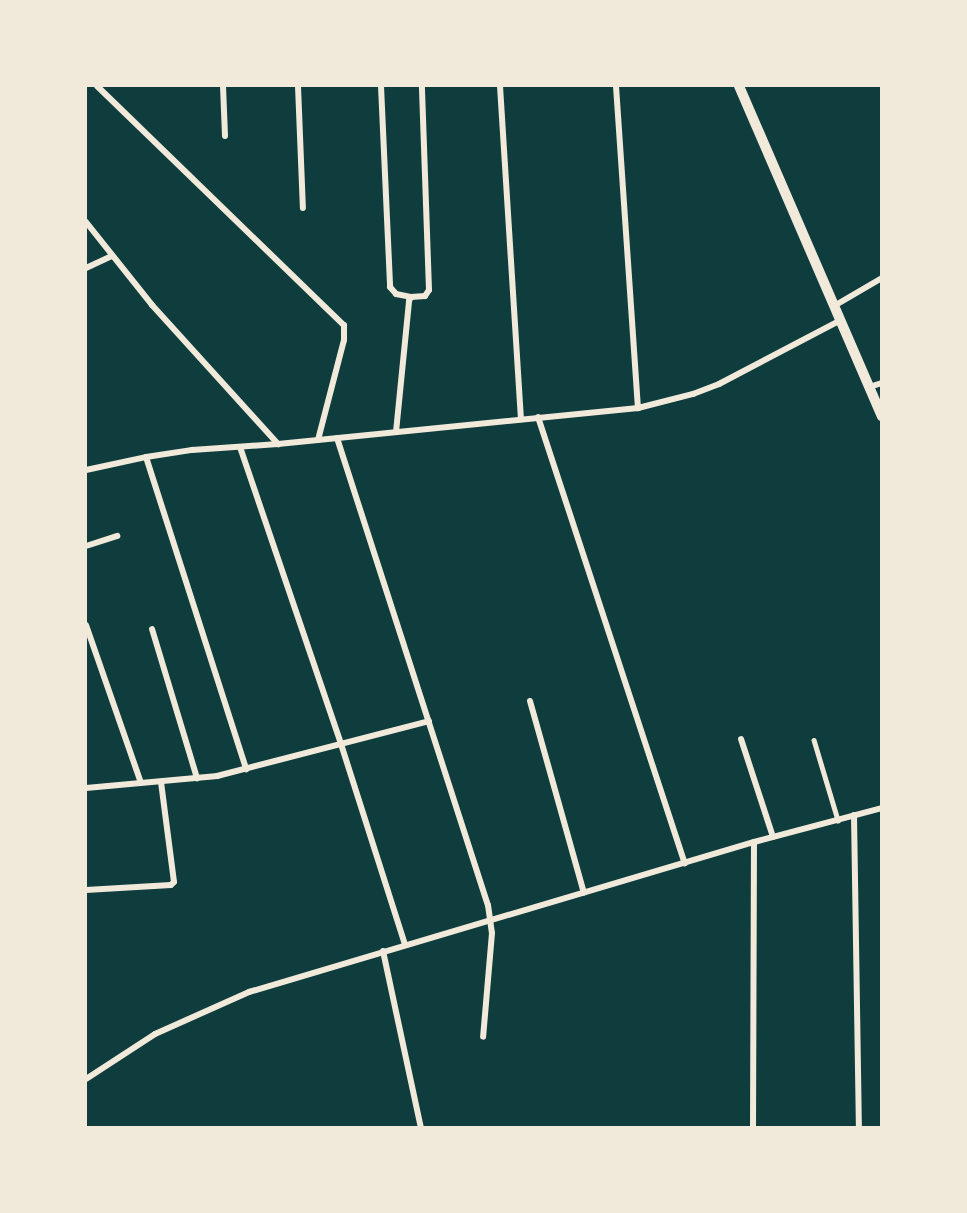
<!DOCTYPE html>
<html>
<head>
<meta charset="utf-8">
<style>
  body { margin:0 }
  #map { position:relative; width:967px; height:1213px; overflow:hidden; background:#0f3d3e; font-family:"Playfair Display",serif }
  div>[style] { position:absolute }
  .service>* { height:4.5px; margin:-2.25px; padding:0 2.25px; transform-origin:2.25px; border-radius:2.25px; background:#f1e9da }
  .minor>* { height:6px; margin:-3px; padding:0 3px; transform-origin:3px; border-radius:3px; background:#f1e9da }
  .tertiary>* { height:10px; margin:-5px; padding:0 5px; transform-origin:5px; border-radius:5px; background:#f1e9da }
  span { translate:-50% -50%; white-space:nowrap; text-align:center; line-height:1.15; -webkit-text-stroke:6px #f1e9da; paint-order:stroke }
  .frame { position:absolute; inset:0; border:87px solid #f1e9da; pointer-events:none }
</style>
</head>
<body>
<div id="map">
  <div class="service">
    <div style="left:814px;top:740px;width:84px;rotate:73.3deg"></div>
  </div>
  <div class="minor">
    <div style="left:97px;top:86px;width:344px;rotate:44.1deg"></div>
    <div style="left:344px;top:325px;width:15px;rotate:90deg"></div>
    <div style="left:344px;top:340px;width:103px;rotate:104.6deg"></div>
    <div style="left:223px;top:86px;width:50px;rotate:87.7deg"></div>
    <div style="left:298px;top:86px;width:122px;rotate:87.7deg"></div>
    <div style="left:381px;top:86px;width:201px;rotate:87.4deg"></div>
    <div style="left:390px;top:287px;width:9px;rotate:49deg"></div>
    <div style="left:396px;top:294px;width:15px;rotate:11deg"></div>
    <div style="left:500px;top:86px;width:334px;rotate:86.4deg"></div>
    <div style="left:616px;top:86px;width:323px;rotate:86.1deg"></div>
    <div style="left:86px;top:222px;width:106px;rotate:51.5deg"></div>
    <div style="left:152px;top:305px;width:188px;rotate:47.8deg"></div>
    <div style="left:86px;top:268px;width:29px;rotate:-25deg"></div>
    <div style="left:834px;top:306px;width:56px;rotate:-30.3deg"></div>
    <div style="left:869px;top:387px;width:14px;rotate:-17deg"></div>
    <div style="left:538px;top:417px;width:470px;rotate:71.8deg"></div>
    <div style="left:396px;top:432px;width:132px;rotate:-84.3deg"></div>
    <div style="left:409px;top:301px;width:4px;rotate:-63deg"></div>
    <div style="left:411px;top:297px;width:14px;rotate:-4deg"></div>
    <div style="left:425px;top:296px;width:7px;rotate:-56deg"></div>
    <div style="left:429px;top:290px;width:204px;rotate:-92deg"></div>
    <div style="left:337px;top:438px;width:491px;rotate:72.1deg"></div>
    <div style="left:488px;top:905px;width:28px;rotate:82deg"></div>
    <div style="left:492px;top:933px;width:104px;rotate:94.9deg"></div>
    <div style="left:240px;top:447px;width:314px;rotate:71.2deg"></div>
    <div style="left:341px;top:744px;width:210px;rotate:72.3deg"></div>
    <div style="left:146px;top:457px;width:328px;rotate:72.2deg"></div>
    <div style="left:86px;top:470px;width:61px;rotate:-12.2deg"></div>
    <div style="left:146px;top:457px;width:47px;rotate:-8.7deg"></div>
    <div style="left:192px;top:450px;width:86px;rotate:-4deg"></div>
    <div style="left:278px;top:444px;width:362px;rotate:-5.7deg"></div>
    <div style="left:638px;top:408px;width:57px;rotate:-14.3deg"></div>
    <div style="left:693px;top:394px;width:28px;rotate:-21deg"></div>
    <div style="left:719px;top:384px;width:138px;rotate:-27.7deg"></div>
    <div style="left:86px;top:546px;width:33px;rotate:-18deg"></div>
    <div style="left:86px;top:625px;width:167px;rotate:70.8deg"></div>
    <div style="left:152px;top:629px;width:156px;rotate:73.2deg"></div>
    <div style="left:530px;top:701px;width:199px;rotate:74.3deg"></div>
    <div style="left:741px;top:739px;width:103px;rotate:71.9deg"></div>
    <div style="left:86px;top:788px;width:132px;rotate:-5.2deg"></div>
    <div style="left:217px;top:776px;width:219px;rotate:-14.5deg"></div>
    <div style="left:854px;top:815px;width:313px;rotate:89.1deg"></div>
    <div style="left:86px;top:890px;width:85px;rotate:-3.4deg"></div>
    <div style="left:171px;top:885px;width:4px;rotate:-45deg"></div>
    <div style="left:174px;top:882px;width:101px;rotate:-97.4deg"></div>
    <div style="left:383px;top:951px;width:181px;rotate:77.9deg"></div>
    <div style="left:86px;top:1079px;width:82px;rotate:-33.1deg"></div>
    <div style="left:155px;top:1034px;width:103px;rotate:-24.1deg"></div>
    <div style="left:249px;top:992px;width:527px;rotate:-16.54deg"></div>
    <div style="left:754px;top:842px;width:132px;rotate:-14.9deg"></div>
    <div style="left:753px;top:1128px;width:286px;rotate:-89.8deg"></div>
  </div>
  <div class="tertiary">
    <div style="left:739px;top:86px;width:360px;rotate:66.6deg"></div>
  </div>
  <div class="frame"></div>
</div>
</body>
</html>
